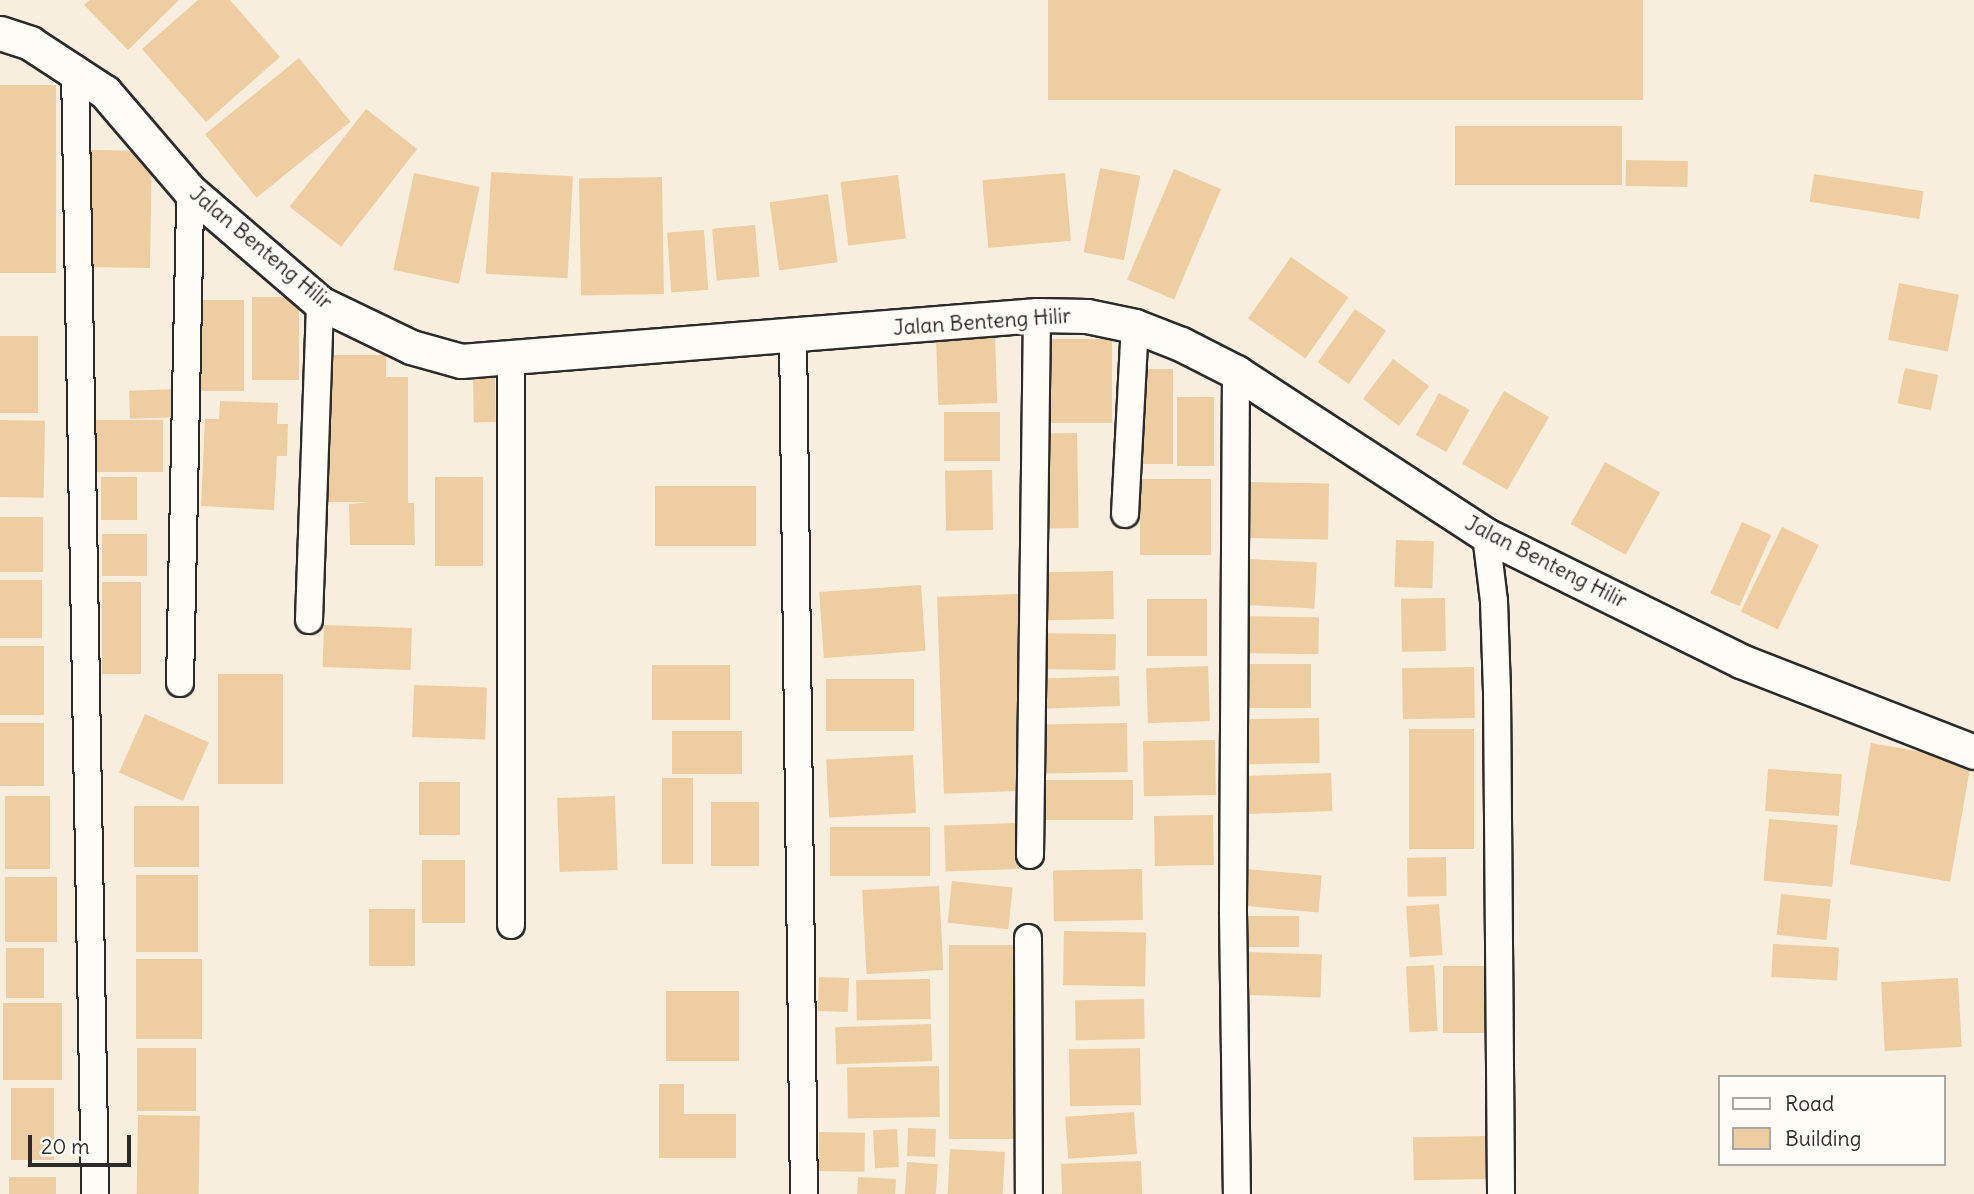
<!DOCTYPE html>
<html>
<head>
<meta charset="utf-8">
<style>
  body { margin:0 }
  #map { position:relative; width:1974px; height:1194px; overflow:hidden; background:#f8eedd; font-family:Delius,sans-serif }
  div>[style] { position:absolute }
  .building>* { inset:0; background:#eecea0; transform-origin:0 0 }
  .roads { filter:drop-shadow(2px 0 #2b2b2b) drop-shadow(-2px 0 #2b2b2b) drop-shadow(0 2px #2b2b2b) drop-shadow(0 -2px #2b2b2b) }
  .minor>* { height:26px; margin:-13px; padding:0 13px; transform-origin:13px; border-radius:13px; background:#fdfcf7 }
  .tertiary>* { height:33px; margin:-16.5px; padding:0 16.5px; transform-origin:16.5px; border-radius:16.5px; background:#fdfcf7 }
  span { translate:-50% -50%; white-space:nowrap; text-align:center; line-height:1.15; -webkit-text-stroke:7px #fdfcf7; paint-order:stroke }
  .street-label { font-size:21px; color:#2b2b2b }
  .legend { position:absolute; left:1718px; top:1075px; width:228px; height:91px; box-sizing:border-box; background:#fdfcf7; border:2px solid #a9a8a5; margin:0; padding:9px 12px; list-style:none; font-size:21px; color:#2b2b2b }
  .legend li { display:flex; align-items:center; gap:14px; height:35px }
  .legend b { width:35px; border:2px solid #a9a8a5 }
  .scale { position:absolute; left:28px; top:1135px; width:103px; height:32px; box-sizing:border-box; border:4px solid #2b2b2b; border-top:0; padding-left:9px; font-size:21px; line-height:24px; white-space:nowrap; color:#2b2b2b; -webkit-text-stroke:5px #fdfcf7; paint-order:stroke }
</style>
</head>
<body>
<div id="map">
  <div class="building">
    <div style="clip-path:polygon(90px 0,179px 0,128px 50px,84px 5px)"></div>
    <div style="clip-path:polygon(198px 0,230px 0,280px 57px,206px 122px,142px 49px)"></div>
    <div style="left:1048px;top:0;width:595px;height:100px"></div>
    <div style="left:299px;top:58px;width:82px;height:121px;rotate:51deg"></div>
    <div style="left:0;top:85px;width:56px;height:188px"></div>
    <div style="left:366px;top:109px;width:65px;height:124px;rotate:38deg"></div>
    <div style="left:1455px;top:126px;width:167px;height:59px"></div>
    <div style="left:89px;top:150px;width:63px;height:117px;rotate:1deg"></div>
    <div style="left:1626px;top:160px;width:62px;height:26px;rotate:1deg"></div>
    <div style="left:1100px;top:168px;width:41px;height:86px;rotate:11deg"></div>
    <div style="left:1174px;top:169px;width:51px;height:120px;rotate:23deg"></div>
    <div style="left:491px;top:172px;width:82px;height:102px;rotate:3deg"></div>
    <div style="left:414px;top:173px;width:67px;height:99px;rotate:12deg"></div>
    <div style="left:1065px;top:173px;width:68px;height:83px;rotate:85deg"></div>
    <div style="left:1814px;top:174px;width:111px;height:28px;rotate:9deg"></div>
    <div style="left:898px;top:175px;width:64px;height:58px;rotate:83deg"></div>
    <div style="left:662px;top:177px;width:117px;height:83px;rotate:89deg"></div>
    <div style="left:828px;top:194px;width:69px;height:59px;rotate:82deg"></div>
    <div style="left:755px;top:225px;width:52px;height:43px;rotate:85deg"></div>
    <div style="left:704px;top:230px;width:60px;height:37px;rotate:86deg"></div>
    <div style="left:1291px;top:257px;width:70px;height:75px;rotate:35deg"></div>
    <div style="left:1899px;top:283px;width:61px;height:58px;rotate:11deg"></div>
    <div style="left:252px;top:297px;width:47px;height:83px"></div>
    <div style="left:191px;top:300px;width:53px;height:91px"></div>
    <div style="left:1355px;top:309px;width:38px;height:65px;rotate:35deg"></div>
    <div style="left:0;top:336px;width:38px;height:77px"></div>
    <div style="left:995px;top:337px;width:66px;height:59px;rotate:88deg"></div>
    <div style="left:1048px;top:339px;width:64px;height:84px"></div>
    <div style="clip-path:polygon(324px 355px,386px 355px,386px 377px,408px 377px,408px 503px,414px 503px,415px 545px,350px 545px,349px 504px,370px 502px,323px 502px)"></div>
    <div style="left:1393px;top:359px;width:45px;height:50px;rotate:37deg"></div>
    <div style="left:1905px;top:368px;width:34px;height:36px;rotate:12deg"></div>
    <div style="left:1143px;top:369px;width:30px;height:95px"></div>
    <div style="left:495px;top:377px;width:45px;height:22px;rotate:89deg"></div>
    <div style="left:179px;top:389px;width:28px;height:50px;rotate:88deg"></div>
    <div style="left:1504px;top:391px;width:52px;height:84px;rotate:30deg"></div>
    <div style="left:1439px;top:393px;width:35px;height:48px;rotate:29deg"></div>
    <div style="left:1177px;top:397px;width:37px;height:69px"></div>
    <div style="clip-path:polygon(220px 401px,278px 403px,277px 424px,288px 424px,287px 456px,277px 456px,274px 510px,201px 506px,205px 419px,219px 419px)"></div>
    <div style="left:944px;top:412px;width:56px;height:49px"></div>
    <div style="left:0;top:420px;width:45px;height:77px;rotate:1deg"></div>
    <div style="left:91px;top:420px;width:72px;height:52px"></div>
    <div style="left:1077px;top:433px;width:95px;height:32px;rotate:89deg"></div>
    <div style="left:1605px;top:462px;width:63px;height:71px;rotate:29deg"></div>
    <div style="left:992px;top:470px;width:60px;height:47px;rotate:89deg"></div>
    <div style="left:101px;top:477px;width:36px;height:43px"></div>
    <div style="left:483px;top:477px;width:89px;height:48px;rotate:90deg"></div>
    <div style="left:1140px;top:479px;width:71px;height:76px"></div>
    <div style="left:1244px;top:482px;width:85px;height:56px;rotate:1deg"></div>
    <div style="left:655px;top:486px;width:101px;height:60px"></div>
    <div style="left:0;top:517px;width:43px;height:55px"></div>
    <div style="left:1742px;top:522px;width:32px;height:78px;rotate:24deg"></div>
    <div style="left:1782px;top:527px;width:41px;height:94px;rotate:26deg"></div>
    <div style="left:102px;top:534px;width:45px;height:42px"></div>
    <div style="left:1396px;top:540px;width:38px;height:47px;rotate:2deg"></div>
    <div style="left:1249px;top:559px;width:68px;height:46px;rotate:3deg"></div>
    <div style="left:1113px;top:571px;width:48px;height:69px;rotate:89deg"></div>
    <div style="left:0;top:580px;width:42px;height:58px"></div>
    <div style="left:102px;top:582px;width:39px;height:92px"></div>
    <div style="left:921px;top:585px;width:66px;height:102px;rotate:86deg"></div>
    <div style="left:1018px;top:594px;width:197px;height:81px;rotate:88deg"></div>
    <div style="left:1445px;top:598px;width:53px;height:44px;rotate:89deg"></div>
    <div style="left:1147px;top:599px;width:60px;height:57px"></div>
    <div style="left:1245px;top:616px;width:74px;height:37px;rotate:1deg"></div>
    <div style="left:324px;top:625px;width:88px;height:42px;rotate:2deg"></div>
    <div style="left:1041px;top:633px;width:75px;height:36px;rotate:1deg"></div>
    <div style="left:0;top:646px;width:44px;height:69px"></div>
    <div style="left:1311px;top:664px;width:44px;height:70px;rotate:90deg"></div>
    <div style="left:652px;top:665px;width:78px;height:55px"></div>
    <div style="left:1208px;top:666px;width:55px;height:62px;rotate:88deg"></div>
    <div style="left:1474px;top:667px;width:51px;height:72px;rotate:89deg"></div>
    <div style="left:218px;top:674px;width:65px;height:110px"></div>
    <div style="left:1119px;top:676px;width:30px;height:80px;rotate:88deg"></div>
    <div style="left:914px;top:679px;width:52px;height:88px;rotate:90deg"></div>
    <div style="left:414px;top:685px;width:73px;height:52px;rotate:2deg"></div>
    <div style="left:145px;top:714px;width:70px;height:64px;rotate:24deg"></div>
    <div style="left:1319px;top:718px;width:45px;height:81px;rotate:89deg"></div>
    <div style="left:0;top:723px;width:44px;height:63px"></div>
    <div style="left:1127px;top:723px;width:49px;height:86px;rotate:89deg"></div>
    <div style="left:1409px;top:729px;width:65px;height:120px"></div>
    <div style="left:672px;top:731px;width:70px;height:43px"></div>
    <div style="left:1215px;top:740px;width:55px;height:72px;rotate:89deg"></div>
    <div style="left:1871px;top:743px;width:102px;height:123px;rotate:10deg"></div>
    <div style="left:913px;top:755px;width:58px;height:87px;rotate:87deg"></div>
    <div style="left:1768px;top:769px;width:74px;height:42px;rotate:4deg"></div>
    <div style="left:1331px;top:773px;width:38px;height:91px;rotate:88deg"></div>
    <div style="left:662px;top:778px;width:31px;height:86px"></div>
    <div style="left:1044px;top:780px;width:89px;height:40px"></div>
    <div style="left:460px;top:782px;width:53px;height:41px;rotate:90deg"></div>
    <div style="left:5px;top:796px;width:45px;height:73px"></div>
    <div style="left:615px;top:796px;width:74px;height:58px;rotate:88deg"></div>
    <div style="left:711px;top:802px;width:48px;height:64px"></div>
    <div style="left:134px;top:806px;width:65px;height:61px"></div>
    <div style="left:1213px;top:815px;width:50px;height:59px;rotate:89deg"></div>
    <div style="left:1769px;top:819px;width:69px;height:62px;rotate:5deg"></div>
    <div style="left:1017px;top:823px;width:46px;height:73px;rotate:88deg"></div>
    <div style="left:930px;top:827px;width:49px;height:100px;rotate:90deg"></div>
    <div style="left:1446px;top:857px;width:39px;height:39px;rotate:89deg"></div>
    <div style="left:422px;top:860px;width:43px;height:63px"></div>
    <div style="left:1142px;top:869px;width:51px;height:89px;rotate:89deg"></div>
    <div style="left:1247px;top:869px;width:75px;height:37px;rotate:5deg"></div>
    <div style="left:136px;top:875px;width:62px;height:77px"></div>
    <div style="left:5px;top:877px;width:52px;height:65px"></div>
    <div style="left:952px;top:881px;width:61px;height:42px;rotate:6deg"></div>
    <div style="left:939px;top:886px;width:84px;height:77px;rotate:87deg"></div>
    <div style="left:1781px;top:894px;width:50px;height:41px;rotate:6deg"></div>
    <div style="left:1439px;top:904px;width:51px;height:33px;rotate:86deg"></div>
    <div style="left:369px;top:909px;width:46px;height:57px"></div>
    <div style="left:1243px;top:916px;width:56px;height:31px"></div>
    <div style="left:1064px;top:931px;width:82px;height:54px;rotate:1deg"></div>
    <div style="left:1773px;top:944px;width:66px;height:33px;rotate:3deg"></div>
    <div style="left:949px;top:945px;width:66px;height:194px"></div>
    <div style="left:6px;top:948px;width:38px;height:50px"></div>
    <div style="left:1249px;top:952px;width:73px;height:43px;rotate:2deg"></div>
    <div style="left:136px;top:959px;width:66px;height:80px"></div>
    <div style="left:1434px;top:965px;width:66px;height:28px;rotate:87deg"></div>
    <div style="left:1443px;top:966px;width:50px;height:67px"></div>
    <div style="left:819px;top:977px;width:30px;height:34px;rotate:2deg"></div>
    <div style="left:1958px;top:978px;width:69px;height:77px;rotate:87deg"></div>
    <div style="left:930px;top:979px;width:40px;height:74px;rotate:89deg"></div>
    <div style="left:666px;top:991px;width:73px;height:70px"></div>
    <div style="left:1144px;top:999px;width:40px;height:69px;rotate:89deg"></div>
    <div style="left:3px;top:1003px;width:59px;height:77px"></div>
    <div style="left:931px;top:1024px;width:37px;height:96px;rotate:88deg"></div>
    <div style="left:137px;top:1048px;width:59px;height:63px"></div>
    <div style="left:1140px;top:1048px;width:57px;height:71px;rotate:89deg"></div>
    <div style="left:939px;top:1066px;width:51px;height:92px;rotate:89deg"></div>
    <div style="clip-path:polygon(659px 1084px,684px 1084px,684px 1114px,736px 1114px,736px 1158px,659px 1158px)"></div>
    <div style="left:11px;top:1088px;width:43px;height:72px"></div>
    <div style="left:1134px;top:1112px;width:42px;height:69px;rotate:86deg"></div>
    <div style="left:138px;top:1115px;width:62px;height:79px;rotate:1deg"></div>
    <div style="left:908px;top:1128px;width:28px;height:28px;rotate:2deg"></div>
    <div style="left:897px;top:1129px;width:38px;height:24px;rotate:87deg"></div>
    <div style="left:819px;top:1132px;width:46px;height:39px;rotate:1deg"></div>
    <div style="left:1486px;top:1136px;width:43px;height:73px;rotate:89deg"></div>
    <div style="left:950px;top:1149px;width:55px;height:45px;rotate:3deg"></div>
    <div style="left:1141px;top:1161px;width:33px;height:80px;rotate:88deg"></div>
    <div style="left:907px;top:1162px;width:31px;height:32px;rotate:4deg"></div>
    <div style="left:9px;top:1177px;width:47px;height:17px"></div>
    <div style="left:858px;top:1177px;width:38px;height:17px;rotate:3deg"></div>
  </div>
  <div class="roads">
    <div class="minor">
      <div style="left:75px;top:69px;width:1125px;rotate:88.98deg"></div>
      <div style="left:793px;top:335px;width:859px;rotate:89.27deg"></div>
      <div style="left:1236px;top:372px;width:541px;rotate:90.32deg"></div>
      <div style="left:1233px;top:913px;width:281px;rotate:89.2deg"></div>
      <div style="left:1125px;top:514px;width:188px;rotate:-87deg"></div>
      <div style="left:1486px;top:535px;width:66px;rotate:83.1deg"></div>
      <div style="left:1494px;top:601px;width:92px;rotate:88.1deg"></div>
      <div style="left:1497px;top:693px;width:501px;rotate:89.54deg"></div>
      <div style="left:309px;top:620px;width:317px;rotate:-88deg"></div>
      <div style="left:180px;top:683px;width:492px;rotate:-88.8deg"></div>
      <div style="left:1030px;top:855px;width:540px;rotate:-89.26deg"></div>
      <div style="left:511px;top:925px;width:567px;rotate:-90deg"></div>
      <div style="left:1028px;top:938px;width:256px;rotate:89.8deg"></div>
    </div>
    <div class="tertiary">
      <div style="left:0;top:33px;width:32px;rotate:18deg"></div>
      <div style="left:30px;top:43px;width:90px;rotate:33.2deg"></div>
      <div style="left:105px;top:92px;width:130px;rotate:49.4deg"></div>
      <div style="left:190px;top:191px;width:172px;rotate:40.7deg"></div>
      <div style="left:320px;top:303px;width:101px;rotate:25.8deg"></div>
      <div style="left:411px;top:347px;width:52px;rotate:15.6deg"></div>
      <div style="left:461px;top:361px;width:578px;rotate:-4.57deg"></div>
      <div style="left:1037px;top:315px;width:50px;rotate:1.1deg"></div>
      <div style="left:1087px;top:316px;width:49px;rotate:11.8deg"></div>
      <div style="left:1135px;top:326px;width:49px;rotate:21.4deg"></div>
      <div style="left:1181px;top:344px;width:62px;rotate:27deg"></div>
      <div style="left:1236px;top:372px;width:298px;rotate:33.1deg"></div>
      <div style="left:1486px;top:535px;width:284px;rotate:26.3deg"></div>
      <div style="left:1741px;top:661px;width:250px;rotate:21.3deg"></div>
    </div>
  </div>
  <div class="street-label">
    <span style="left:261px;top:248px;rotate:40deg">Jalan Benteng Hilir</span>
    <span style="left:982px;top:322px;rotate:-4deg">Jalan Benteng Hilir</span>
    <span style="left:1546px;top:562px;rotate:27deg">Jalan Benteng Hilir</span>
  </div>
  <ul class="legend">
  <li><b style="height:9px;background:#fdfcf7"></b>Road</li>
  <li><b style="height:19px;background:#eecea0"></b>Building</li>
  </ul>
  <div class="scale">20 m</div>
</div>
</body>
</html>
